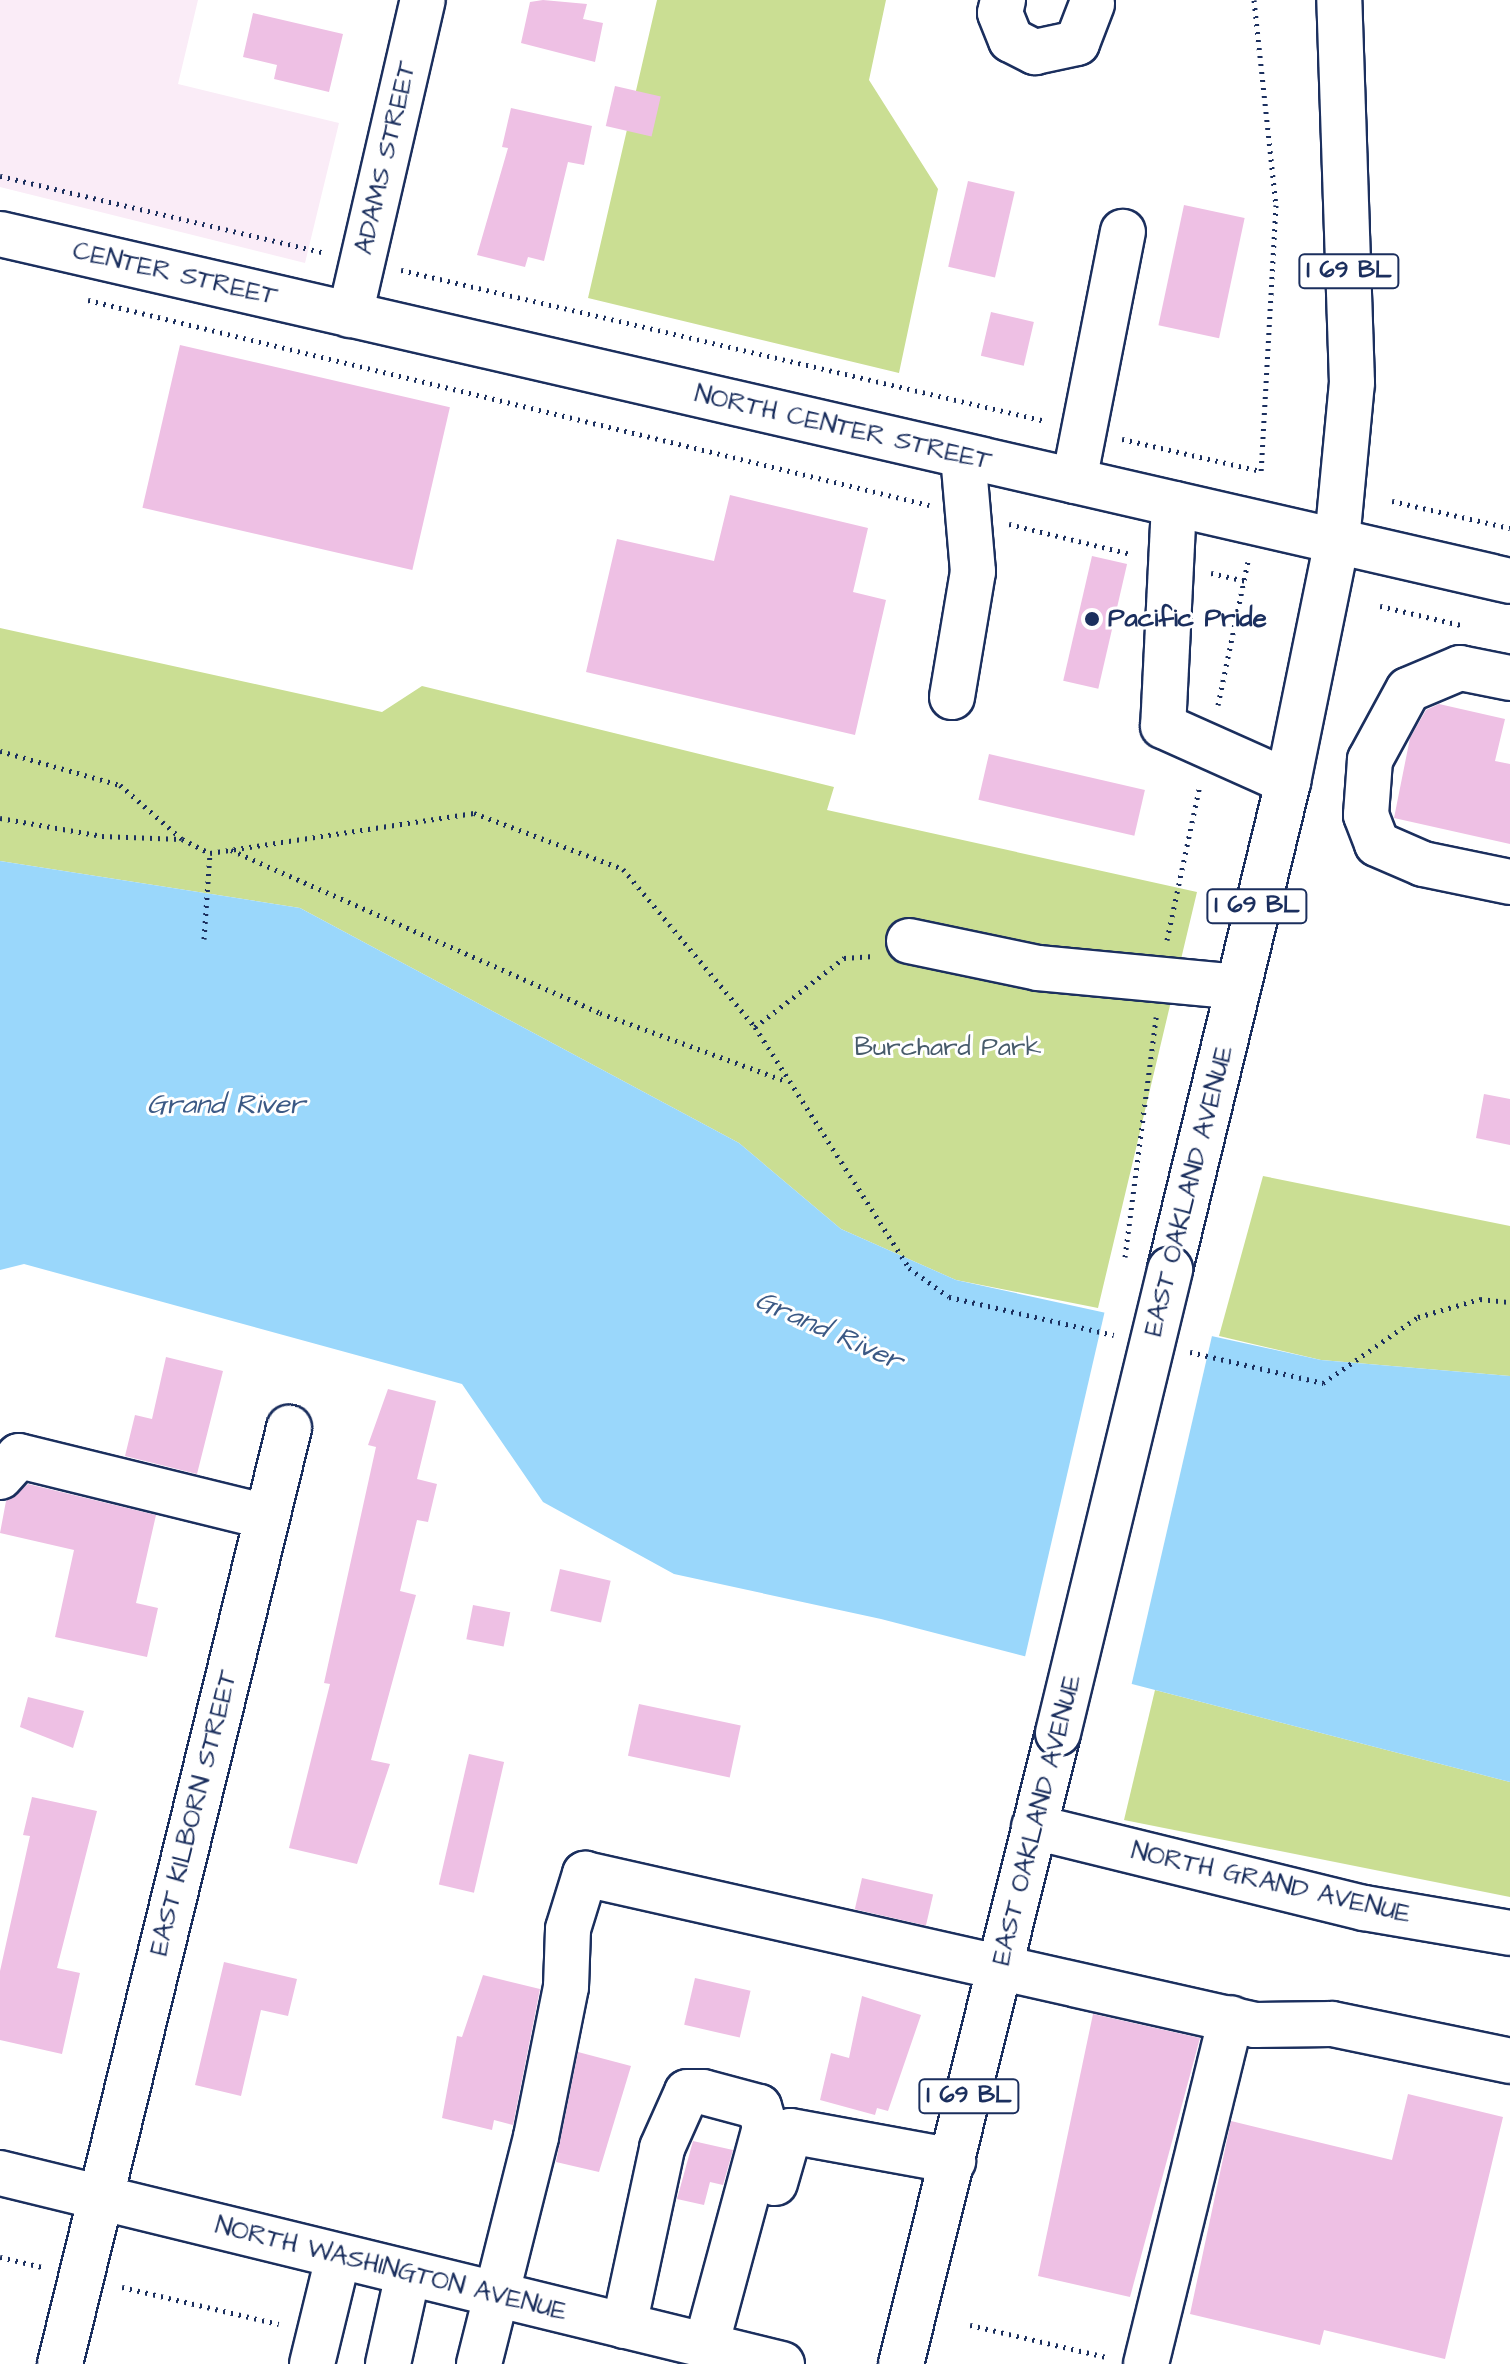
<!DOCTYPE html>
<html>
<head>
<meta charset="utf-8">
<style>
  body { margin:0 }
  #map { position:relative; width:1510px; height:2364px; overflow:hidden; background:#fff; font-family:"Architects Daughter",sans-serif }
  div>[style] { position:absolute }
  .built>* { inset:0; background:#faecf7 }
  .green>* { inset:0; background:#cade93 }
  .water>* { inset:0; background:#9ad7fb }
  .pier>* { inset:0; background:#fff; transform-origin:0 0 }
  .building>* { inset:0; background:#eec0e4; transform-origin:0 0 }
  .path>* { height:5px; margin-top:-2.5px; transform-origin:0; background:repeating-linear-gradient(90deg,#1b2f5e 0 2px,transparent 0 8px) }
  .roads { filter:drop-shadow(2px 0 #1b2f5e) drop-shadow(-2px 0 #1b2f5e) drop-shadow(0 2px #1b2f5e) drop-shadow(0 -2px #1b2f5e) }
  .minor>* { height:44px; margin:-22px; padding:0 22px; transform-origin:22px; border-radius:22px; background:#fff }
  .major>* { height:44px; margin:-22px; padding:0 22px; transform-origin:22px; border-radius:22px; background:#fff }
  .bridges { filter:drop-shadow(2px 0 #1b2f5e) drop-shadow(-2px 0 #1b2f5e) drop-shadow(0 2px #1b2f5e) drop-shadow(0 -2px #1b2f5e) }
  .major-bridge>* { height:44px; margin:-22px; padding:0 22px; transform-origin:22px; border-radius:22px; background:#fff }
  .dots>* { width:22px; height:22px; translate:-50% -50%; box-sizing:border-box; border:4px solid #fff; border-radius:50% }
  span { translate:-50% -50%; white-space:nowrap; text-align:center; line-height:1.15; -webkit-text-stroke:6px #fff; paint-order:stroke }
  .shield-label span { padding:2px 6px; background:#fff; border:2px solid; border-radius:6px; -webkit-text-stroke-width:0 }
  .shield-label { font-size:24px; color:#1b2f5e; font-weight:700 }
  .street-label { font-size:26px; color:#1b2f5e }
  .poi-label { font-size:26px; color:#1b2f5e; font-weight:700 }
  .left { translate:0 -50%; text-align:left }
  .park-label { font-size:26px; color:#475b6b }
  .water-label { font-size:28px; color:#3b5985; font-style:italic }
</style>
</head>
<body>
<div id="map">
  <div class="built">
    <div style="clip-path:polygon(0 0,198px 0,178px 84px,339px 123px,305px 263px,0 187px)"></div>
  </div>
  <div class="green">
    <div style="clip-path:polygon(657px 0,886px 0,869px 80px,938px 189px,899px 373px,588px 298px)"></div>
    <div style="clip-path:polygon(0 628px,382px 712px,422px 686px,834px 787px,827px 810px,1197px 892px,1098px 1308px,956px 1280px,841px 1229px,739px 1143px,300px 908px,0 861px)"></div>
    <div style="clip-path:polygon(1263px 1176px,1510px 1226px,1510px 1376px,1321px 1360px,1219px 1336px)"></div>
    <div style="clip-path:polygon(1155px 1690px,1510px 1782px,1510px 1897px,1124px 1820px)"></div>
  </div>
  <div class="water">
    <div style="clip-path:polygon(0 861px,300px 908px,739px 1143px,841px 1229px,956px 1280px,1321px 1360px,1510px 1376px,1510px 1782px,881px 1619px,674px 1574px,543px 1502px,462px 1384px,24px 1264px,0 1270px)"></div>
  </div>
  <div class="pier">
    <div style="left:1106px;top:1306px;width:110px;height:363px;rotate:13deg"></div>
  </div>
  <div class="building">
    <div style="clip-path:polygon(543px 0,587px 4px,583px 19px,603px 23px,595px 62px,521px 43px,530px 2px)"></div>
    <div style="clip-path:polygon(253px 13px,343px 34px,329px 92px,274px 79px,277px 65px,243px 57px)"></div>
    <div style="left:615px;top:86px;width:47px;height:41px;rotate:13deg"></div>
    <div style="clip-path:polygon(511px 108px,592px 126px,584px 165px,568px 162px,544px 261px,528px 257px,525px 267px,477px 255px,508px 148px,502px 147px)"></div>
    <div style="left:968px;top:181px;width:48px;height:88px;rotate:13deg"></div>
    <div style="left:1184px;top:205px;width:62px;height:123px;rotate:12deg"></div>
    <div style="left:991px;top:312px;width:44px;height:45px;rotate:13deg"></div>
    <div style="left:180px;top:345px;width:277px;height:167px;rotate:13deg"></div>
    <div style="clip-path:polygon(730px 495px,868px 528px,853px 592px,886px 600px,855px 735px,586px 672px,617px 539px,714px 561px)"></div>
    <div style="left:1092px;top:556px;width:36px;height:128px;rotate:13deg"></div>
    <div style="clip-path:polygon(1439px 704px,1505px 719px,1495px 761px,1510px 764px,1510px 844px,1394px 818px,1410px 738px,1426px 710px)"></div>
    <div style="left:989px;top:754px;width:160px;height:47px;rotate:13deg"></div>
    <div style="clip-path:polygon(1484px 1094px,1510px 1099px,1510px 1145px,1476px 1138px)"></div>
    <div style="clip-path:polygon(166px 1357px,223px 1371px,197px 1474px,125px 1456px,135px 1415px,152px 1419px)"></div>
    <div style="clip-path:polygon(388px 1389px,436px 1401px,417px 1479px,437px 1484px,428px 1522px,417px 1520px,400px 1591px,416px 1595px,371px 1760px,390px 1764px,357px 1864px,289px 1848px,330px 1684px,324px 1683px,376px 1447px,368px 1445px)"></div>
    <div style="clip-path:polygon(28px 1484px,156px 1515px,136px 1603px,158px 1608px,147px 1657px,55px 1637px,74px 1550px,0 1533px,6px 1501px)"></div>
    <div style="left:560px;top:1569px;width:52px;height:43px;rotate:13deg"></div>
    <div style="left:473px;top:1605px;width:38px;height:35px;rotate:11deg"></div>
    <div style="clip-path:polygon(28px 1697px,84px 1711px,73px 1748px,20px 1727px)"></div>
    <div style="left:639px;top:1704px;width:104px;height:53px;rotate:12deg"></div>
    <div style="left:469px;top:1754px;width:36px;height:134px;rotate:13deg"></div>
    <div style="clip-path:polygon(32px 1797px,97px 1811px,57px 1968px,80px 1973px,62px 2054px,0 2040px,0 1971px,30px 1836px,23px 1835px)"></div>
    <div style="left:862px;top:1878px;width:73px;height:32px;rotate:13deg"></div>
    <div style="clip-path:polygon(224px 1962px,297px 1979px,288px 2016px,261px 2010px,241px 2096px,195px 2085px)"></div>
    <div style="clip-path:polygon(483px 1975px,540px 1989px,513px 2125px,494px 2120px,492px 2130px,442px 2118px,457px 2036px,462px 2037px)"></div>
    <div style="left:695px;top:1978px;width:57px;height:48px;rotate:13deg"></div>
    <div style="clip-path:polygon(862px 1996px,921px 2015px,888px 2111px,877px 2108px,875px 2115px,820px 2100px,831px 2053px,849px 2058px)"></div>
    <div style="clip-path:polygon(1093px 2014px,1200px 2038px,1130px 2297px,1038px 2276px)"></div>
    <div style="clip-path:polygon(578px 2052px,631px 2066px,599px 2172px,556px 2162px)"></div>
    <div style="clip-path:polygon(1408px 2094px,1503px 2117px,1445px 2359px,1324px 2330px,1320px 2345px,1190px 2314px,1231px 2121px,1392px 2160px)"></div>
    <div style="clip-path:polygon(693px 2141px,733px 2150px,723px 2185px,710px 2182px,704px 2205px,677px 2199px)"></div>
  </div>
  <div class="path">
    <div style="left:1254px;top:0;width:206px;rotate:83.9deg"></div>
    <div style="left:1276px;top:205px;width:268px;rotate:93.2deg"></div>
    <div style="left:0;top:176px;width:334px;rotate:13.3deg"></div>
    <div style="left:401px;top:270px;width:662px;rotate:13.18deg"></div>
    <div style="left:88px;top:300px;width:866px;rotate:13.7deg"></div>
    <div style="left:1122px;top:439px;width:143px;rotate:13deg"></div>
    <div style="left:1392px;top:501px;width:121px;rotate:12.9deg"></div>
    <div style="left:1009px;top:524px;width:126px;rotate:13.8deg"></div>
    <div style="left:1211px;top:573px;width:35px;rotate:13deg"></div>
    <div style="left:1380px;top:606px;width:83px;rotate:13.2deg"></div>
    <div style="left:1218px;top:705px;width:146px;rotate:-78.2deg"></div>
    <div style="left:0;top:751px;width:125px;rotate:15.8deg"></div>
    <div style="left:120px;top:785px;width:82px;rotate:41.1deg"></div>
    <div style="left:182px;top:839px;width:31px;rotate:27deg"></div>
    <div style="left:210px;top:853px;width:267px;rotate:-8.6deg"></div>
    <div style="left:474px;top:813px;width:159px;rotate:20.6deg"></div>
    <div style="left:623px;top:869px;width:206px;rotate:50.1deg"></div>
    <div style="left:755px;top:1027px;width:286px;rotate:57.4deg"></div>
    <div style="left:909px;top:1268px;width:49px;rotate:35.9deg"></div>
    <div style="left:949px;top:1297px;width:169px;rotate:13deg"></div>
    <div style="left:0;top:818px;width:104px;rotate:10deg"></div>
    <div style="left:102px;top:836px;width:79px;rotate:2.2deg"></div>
    <div style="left:231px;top:850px;width:403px;rotate:23.8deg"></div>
    <div style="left:600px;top:1013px;width:198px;rotate:20.1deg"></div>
    <div style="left:204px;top:939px;width:86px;rotate:-86deg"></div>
    <div style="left:1167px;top:940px;width:158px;rotate:-78deg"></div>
    <div style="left:755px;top:1027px;width:113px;rotate:-37.8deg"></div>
    <div style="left:844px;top:958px;width:30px;rotate:-4deg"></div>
    <div style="left:1125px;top:1257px;width:242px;rotate:-82.6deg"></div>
    <div style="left:1190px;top:1352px;width:137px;rotate:13.1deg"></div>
    <div style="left:1323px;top:1383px;width:116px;rotate:-34.8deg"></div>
    <div style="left:1418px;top:1317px;width:65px;rotate:-16.2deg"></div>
    <div style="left:1480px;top:1299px;width:30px;rotate:6deg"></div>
    <div style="left:0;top:2257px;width:43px;rotate:13.4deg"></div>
    <div style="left:122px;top:2287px;width:161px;rotate:13.3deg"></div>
    <div style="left:970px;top:2325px;width:140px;rotate:13.2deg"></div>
  </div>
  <div class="roads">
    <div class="minor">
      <div style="left:1003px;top:0;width:13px;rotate:103deg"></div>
      <div style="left:1000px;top:13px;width:29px;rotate:68deg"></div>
      <div style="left:1011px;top:40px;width:27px;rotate:27deg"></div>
      <div style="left:1035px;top:52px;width:43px;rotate:-12.1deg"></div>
      <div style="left:1077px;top:43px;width:42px;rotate:-69deg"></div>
      <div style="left:0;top:234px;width:1549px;rotate:12.94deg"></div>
      <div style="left:350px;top:315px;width:323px;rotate:-77deg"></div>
      <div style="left:1074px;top:481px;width:254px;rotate:-78.9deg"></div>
      <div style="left:1174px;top:504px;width:222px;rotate:92.8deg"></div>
      <div style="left:1163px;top:726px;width:137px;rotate:24.1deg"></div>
      <div style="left:1510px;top:678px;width:51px;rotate:-168.7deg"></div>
      <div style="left:1460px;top:668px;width:56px;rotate:157.1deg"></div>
      <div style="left:1408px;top:690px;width:80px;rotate:118.5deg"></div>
      <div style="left:1370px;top:760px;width:55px;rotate:94.2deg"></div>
      <div style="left:1366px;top:815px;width:31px;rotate:69deg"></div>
      <div style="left:1377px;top:844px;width:50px;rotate:23.5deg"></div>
      <div style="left:1423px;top:864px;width:89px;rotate:11.7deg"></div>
      <div style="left:952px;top:697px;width:127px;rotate:-80.5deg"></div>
      <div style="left:973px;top:572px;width:116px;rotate:-94.9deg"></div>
      <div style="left:909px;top:941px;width:132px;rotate:11.8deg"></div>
      <div style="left:1038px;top:968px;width:201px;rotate:5.4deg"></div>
      <div style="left:0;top:1477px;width:28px;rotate:-48deg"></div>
      <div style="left:19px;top:1456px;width:255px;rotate:13.8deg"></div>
      <div style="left:1034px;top:1827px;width:340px;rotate:13.8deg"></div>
      <div style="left:1364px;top:1908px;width:148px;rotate:9.7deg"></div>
      <div style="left:0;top:2173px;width:805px;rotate:13.73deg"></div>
      <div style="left:775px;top:2183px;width:54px;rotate:-73.9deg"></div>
      <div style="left:790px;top:2131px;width:166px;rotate:10.4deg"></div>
      <div style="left:624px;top:2326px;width:182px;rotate:-77.9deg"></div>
      <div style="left:662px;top:2148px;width:61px;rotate:-65.9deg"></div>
      <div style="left:687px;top:2092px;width:16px"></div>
      <div style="left:703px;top:2092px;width:58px;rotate:15deg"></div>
      <div style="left:759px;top:2107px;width:21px;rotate:73deg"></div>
      <div style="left:765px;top:2127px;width:226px;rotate:105.1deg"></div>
      <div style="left:60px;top:2364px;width:964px;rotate:-76.25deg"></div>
      <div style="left:312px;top:2364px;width:110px;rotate:-76.3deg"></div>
      <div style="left:388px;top:2364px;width:92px;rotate:-77.5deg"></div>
      <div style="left:479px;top:2364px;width:234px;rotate:-75.9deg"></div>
      <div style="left:536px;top:2137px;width:153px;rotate:-78.7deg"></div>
      <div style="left:566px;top:1987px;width:58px;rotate:-88deg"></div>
      <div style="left:568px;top:1929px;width:58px;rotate:-72.8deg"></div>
      <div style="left:585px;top:1874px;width:687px;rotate:12.7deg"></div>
      <div style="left:1255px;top:2025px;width:77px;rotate:-0.7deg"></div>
      <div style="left:1332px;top:2024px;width:182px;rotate:11.7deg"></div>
      <div style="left:1146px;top:2364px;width:356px;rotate:-76.2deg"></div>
    </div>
    <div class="major">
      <div style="left:1170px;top:1269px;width:501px;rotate:-76.38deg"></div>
      <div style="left:1288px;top:782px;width:246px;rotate:-78.5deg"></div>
      <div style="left:1337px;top:541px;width:159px;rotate:-84.6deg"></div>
      <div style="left:1352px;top:383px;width:383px;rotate:-91.9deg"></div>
      <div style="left:901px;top:2364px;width:650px;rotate:-76.03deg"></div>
    </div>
  </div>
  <div class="bridges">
    <div class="major-bridge">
      <div style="left:1058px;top:1733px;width:477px;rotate:-76.4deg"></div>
    </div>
  </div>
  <div class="dots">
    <div style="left:1092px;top:619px;background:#1b2f5e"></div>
  </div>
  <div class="shield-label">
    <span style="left:1349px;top:271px">I 69 BL</span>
    <span style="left:1257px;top:906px">I 69 BL</span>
    <span style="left:969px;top:2096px">I 69 BL</span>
  </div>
  <div class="street-label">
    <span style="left:386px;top:158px;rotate:-77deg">ADAMS STREET</span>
    <span style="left:175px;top:274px;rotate:13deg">CENTER STREET</span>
    <span style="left:843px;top:428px;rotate:13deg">NORTH CENTER STREET</span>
    <span style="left:1189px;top:1191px;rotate:-76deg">EAST OAKLAND AVENUE</span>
    <span style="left:194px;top:1813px;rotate:-76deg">EAST KILBORN STREET</span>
    <span style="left:1037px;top:1820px;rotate:-76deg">EAST OAKLAND AVENUE</span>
    <span style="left:1271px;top:1883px;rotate:13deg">NORTH GRAND AVENUE</span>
    <span style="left:391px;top:2269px;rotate:14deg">NORTH WASHINGTON AVENUE</span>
  </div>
  <div class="poi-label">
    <span class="left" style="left:1108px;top:619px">Pacific Pride</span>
  </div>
  <div class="park-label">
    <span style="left:948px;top:1048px">Burchard Park</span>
  </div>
  <div class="water-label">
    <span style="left:226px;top:1105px">Grand River</span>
    <span style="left:829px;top:1331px;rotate:24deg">Grand River</span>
  </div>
</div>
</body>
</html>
